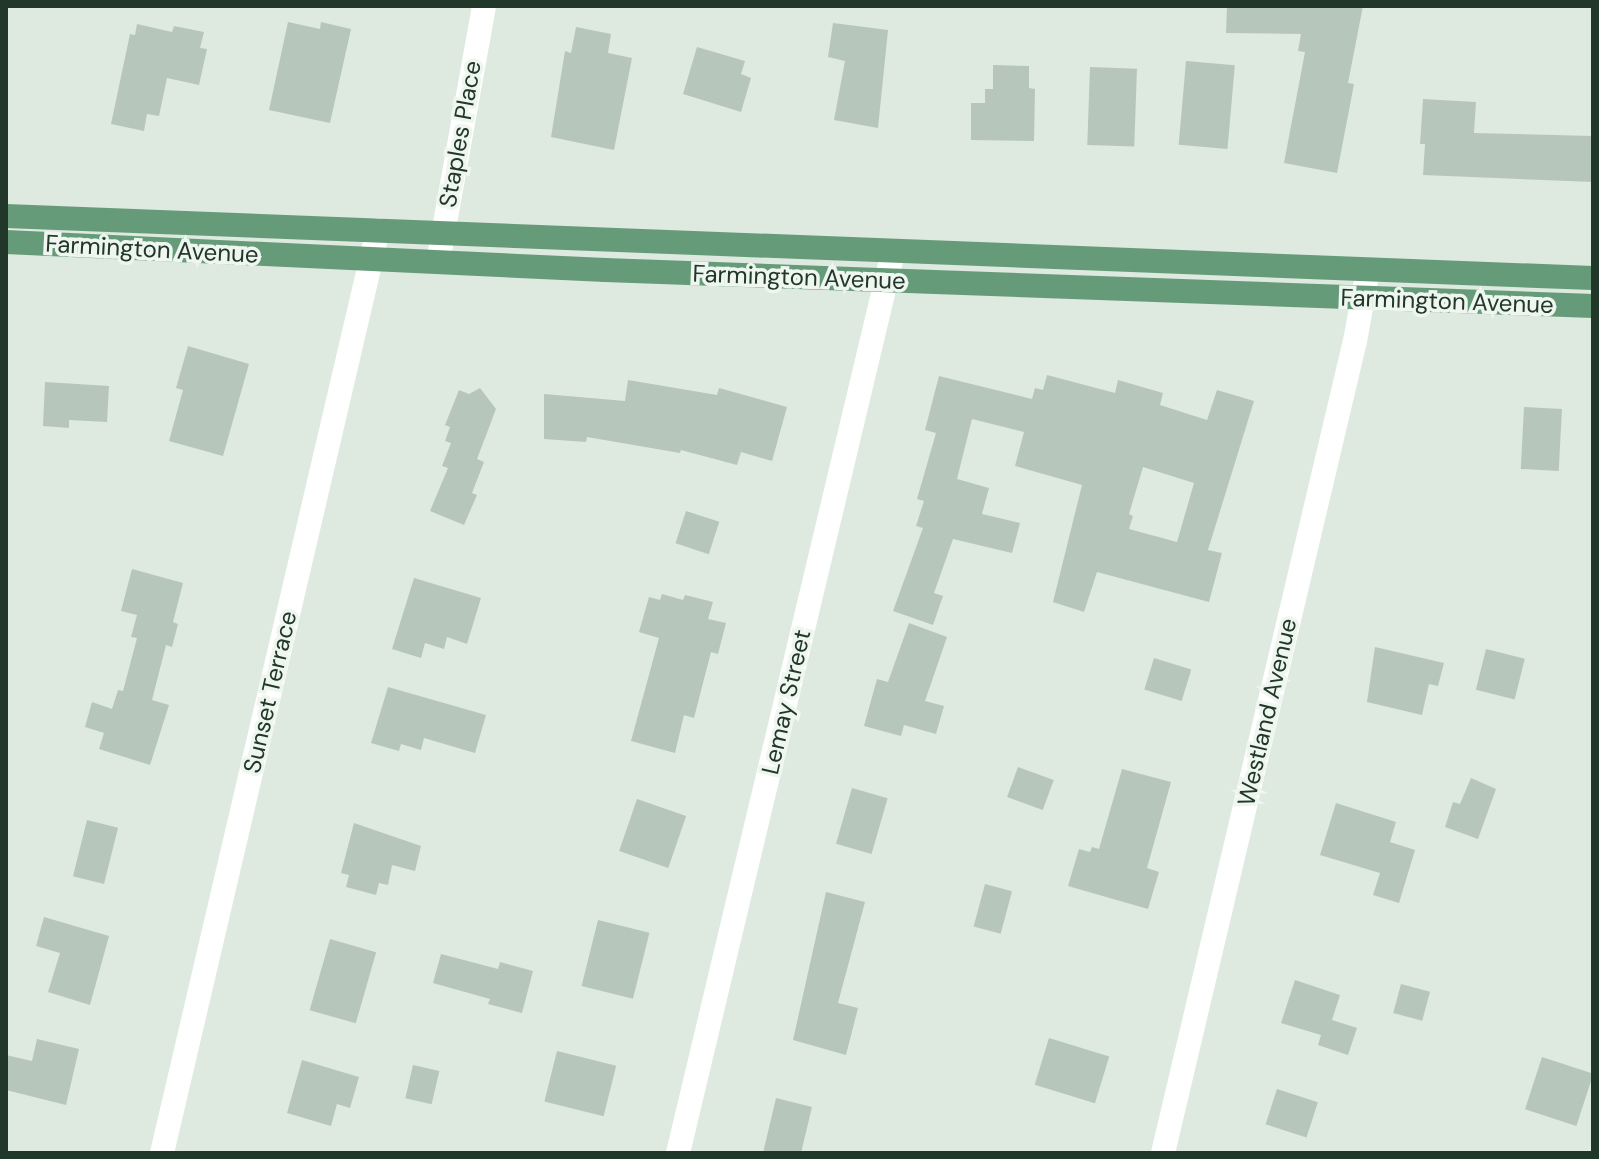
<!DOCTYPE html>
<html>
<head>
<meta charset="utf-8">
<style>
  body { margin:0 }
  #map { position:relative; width:1599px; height:1159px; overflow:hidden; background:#dee9e0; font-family:"DM Sans",sans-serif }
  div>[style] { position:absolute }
  .building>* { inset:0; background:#b7c6bb; transform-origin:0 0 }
  .minor>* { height:24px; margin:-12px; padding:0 12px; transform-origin:12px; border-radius:12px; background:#fff }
  .major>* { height:24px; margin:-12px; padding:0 12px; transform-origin:12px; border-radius:12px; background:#669b79 }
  span { translate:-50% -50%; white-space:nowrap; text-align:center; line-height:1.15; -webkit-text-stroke:7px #eef6ef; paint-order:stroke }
  .street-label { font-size:24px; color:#213729 }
  .frame { position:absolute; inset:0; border:8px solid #213729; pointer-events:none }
</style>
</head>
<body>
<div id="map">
  <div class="building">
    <div style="clip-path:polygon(1227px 6px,1363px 6px,1348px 83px,1354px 84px,1337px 173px,1284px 163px,1305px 52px,1298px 51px,1301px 34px,1226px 33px)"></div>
    <div style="clip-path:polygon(288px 22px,320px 29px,321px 22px,351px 29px,330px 123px,269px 110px)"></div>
    <div style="clip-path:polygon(833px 23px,888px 30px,878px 128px,834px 120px,845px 61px,828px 57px)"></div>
    <div style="clip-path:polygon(137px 24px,172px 32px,174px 26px,204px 32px,200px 48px,207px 49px,199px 85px,167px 78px,159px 116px,147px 114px,144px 131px,111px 124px,130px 34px,135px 35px)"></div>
    <div style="clip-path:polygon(576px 27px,611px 34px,608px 53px,632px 58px,614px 150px,551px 137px,565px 51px,571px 53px)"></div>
    <div style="clip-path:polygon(697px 47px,745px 61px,741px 74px,751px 78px,741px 112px,683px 94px)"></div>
    <div style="left:1186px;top:61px;width:49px;height:84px;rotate:5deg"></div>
    <div style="clip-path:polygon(993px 65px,1029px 66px,1029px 88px,1035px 89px,1034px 141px,971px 140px,971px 103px,985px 103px,985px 89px,993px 89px)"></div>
    <div style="left:1090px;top:67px;width:47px;height:78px;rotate:2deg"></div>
    <div style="clip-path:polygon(1423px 99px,1476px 102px,1474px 133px,1593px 136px,1593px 182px,1423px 175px,1425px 144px,1420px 144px)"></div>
    <div style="clip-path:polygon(188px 346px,249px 364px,223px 456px,169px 441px,183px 390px,176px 388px)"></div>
    <div style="clip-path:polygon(evenodd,1047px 375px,1115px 393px,1118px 380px,1163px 393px,1160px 405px,1207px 420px,1217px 390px,1254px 401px,1208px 550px,1222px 553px,1209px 602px,1097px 572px,1084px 612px,1053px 602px,1082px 485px,1015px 466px,1024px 432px,972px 419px,957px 479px,989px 488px,982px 514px,1020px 523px,1012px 553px,953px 539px,934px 593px,943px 596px,933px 625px,893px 611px,923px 528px,916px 526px,924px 501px,917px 499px,936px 433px,925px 430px,939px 376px,1032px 399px,1035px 388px,1043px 390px,1047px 375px,1143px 467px,1194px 483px,1177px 542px,1129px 529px,1133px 516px,1129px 514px,1143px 467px)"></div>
    <div style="clip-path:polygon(628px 380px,717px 395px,719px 388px,787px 407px,772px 461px,741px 452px,737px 465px,681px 450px,680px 453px,587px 437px,586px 442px,544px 439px,544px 394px,625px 401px)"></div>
    <div style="clip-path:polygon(45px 382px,109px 386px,107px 422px,69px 420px,69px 428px,43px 426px)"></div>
    <div style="clip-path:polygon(480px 388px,496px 409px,477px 459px,484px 462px,472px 493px,477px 495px,464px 525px,430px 511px,448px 468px,442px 466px,451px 443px,445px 441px,450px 427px,445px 425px,459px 390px,469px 394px)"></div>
    <div style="left:1524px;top:407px;width:38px;height:62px;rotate:3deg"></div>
    <div style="left:686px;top:511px;width:35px;height:34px;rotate:18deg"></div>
    <div style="clip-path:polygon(132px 569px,183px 583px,173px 622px,178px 624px,172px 647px,166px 645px,152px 700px,169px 705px,150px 765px,99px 749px,104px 733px,85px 727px,92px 702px,112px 709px,118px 690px,123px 691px,137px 638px,131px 637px,137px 615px,121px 611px)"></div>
    <div style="clip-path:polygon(414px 578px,481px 598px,467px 644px,447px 637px,444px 649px,425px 643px,421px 658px,392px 649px)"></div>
    <div style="clip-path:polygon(662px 594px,683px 600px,685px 595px,713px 602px,708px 619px,726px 623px,718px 654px,711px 652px,694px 718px,684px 715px,675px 753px,631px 741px,659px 638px,639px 632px,649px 597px,660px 600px)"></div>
    <div style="clip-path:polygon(909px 623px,947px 637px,925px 701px,944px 706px,936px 734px,904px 725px,901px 736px,864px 726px,877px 679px,888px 682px)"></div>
    <div style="clip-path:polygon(1375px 647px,1444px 663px,1438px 686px,1429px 684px,1422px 715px,1367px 702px)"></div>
    <div style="left:1486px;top:649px;width:40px;height:42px;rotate:14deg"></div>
    <div style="left:1154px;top:658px;width:39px;height:33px;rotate:17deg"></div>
    <div style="clip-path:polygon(388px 687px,486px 715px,475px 753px,424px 738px,421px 750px,401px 744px,399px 751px,371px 743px)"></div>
    <div style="left:1018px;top:767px;width:38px;height:32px;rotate:20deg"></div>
    <div style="clip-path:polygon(1122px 769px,1171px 782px,1147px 868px,1159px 872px,1148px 909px,1068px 886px,1079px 849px,1090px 852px,1092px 847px,1099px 849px)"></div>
    <div style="clip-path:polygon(1471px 778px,1496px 789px,1478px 839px,1445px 827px,1453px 802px,1460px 804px)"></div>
    <div style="left:852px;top:788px;width:37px;height:58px;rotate:16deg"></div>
    <div style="left:637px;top:799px;width:52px;height:55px;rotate:19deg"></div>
    <div style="clip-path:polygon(1336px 803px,1396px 822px,1390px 842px,1415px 850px,1399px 903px,1373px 895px,1380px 873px,1320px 855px)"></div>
    <div style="left:87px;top:820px;width:32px;height:58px;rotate:14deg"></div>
    <div style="clip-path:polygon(354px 823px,421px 846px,415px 871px,392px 865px,388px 885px,379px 883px,376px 895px,346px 887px,349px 875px,341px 873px)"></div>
    <div style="left:985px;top:884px;width:28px;height:44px;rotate:15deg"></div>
    <div style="clip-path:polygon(826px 892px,865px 902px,838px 1003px,858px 1008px,846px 1055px,793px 1040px)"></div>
    <div style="clip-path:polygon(44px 917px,109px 936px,90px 1005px,48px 992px,60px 953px,36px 946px)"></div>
    <div style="left:598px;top:920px;width:53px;height:68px;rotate:14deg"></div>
    <div style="left:330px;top:939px;width:48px;height:74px;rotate:16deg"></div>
    <div style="clip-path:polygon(441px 954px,498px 969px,500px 962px,533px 971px,522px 1013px,488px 1004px,490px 999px,433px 983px)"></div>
    <div style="clip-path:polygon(1295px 980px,1340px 995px,1332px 1020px,1357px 1028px,1348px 1055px,1318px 1045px,1321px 1035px,1281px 1023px)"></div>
    <div style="left:1401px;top:984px;width:30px;height:30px;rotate:15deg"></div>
    <div style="left:1049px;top:1038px;width:63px;height:49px;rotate:17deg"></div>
    <div style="clip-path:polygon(37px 1039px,79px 1049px,66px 1105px,6px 1090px,6px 1055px,32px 1061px)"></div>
    <div style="left:557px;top:1051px;width:61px;height:52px;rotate:14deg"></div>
    <div style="left:1542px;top:1057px;width:54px;height:55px;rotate:18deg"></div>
    <div style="clip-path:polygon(302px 1060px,359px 1077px,350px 1108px,337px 1104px,331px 1126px,287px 1113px)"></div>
    <div style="left:413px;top:1065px;width:27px;height:34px;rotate:13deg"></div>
    <div style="left:1277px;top:1089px;width:43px;height:37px;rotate:18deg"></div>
    <div style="clip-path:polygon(776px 1098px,812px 1107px,801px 1153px,763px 1153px)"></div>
  </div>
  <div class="minor">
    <div style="left:438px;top:262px;width:260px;rotate:-79.8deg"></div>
    <div style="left:162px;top:1153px;width:948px;rotate:-76.83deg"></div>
    <div style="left:678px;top:1153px;width:926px;rotate:-76.58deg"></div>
    <div style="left:1163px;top:1153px;width:834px;rotate:-76.7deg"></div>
    <div style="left:1355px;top:341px;width:72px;rotate:-79.6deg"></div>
  </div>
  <div class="major">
    <div style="left:6px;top:216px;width:1588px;rotate:2.24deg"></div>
    <div style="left:6px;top:242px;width:600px;rotate:2.68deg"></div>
    <div style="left:605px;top:270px;width:989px;rotate:2.09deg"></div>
  </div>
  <div class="street-label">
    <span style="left:460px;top:134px;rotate:-80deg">Staples Place</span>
    <span style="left:152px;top:249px;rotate:3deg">Farmington Avenue</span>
    <span style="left:799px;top:277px;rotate:2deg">Farmington Avenue</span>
    <span style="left:1447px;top:301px;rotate:2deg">Farmington Avenue</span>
    <span style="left:270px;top:692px;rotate:-77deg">Sunset Terrace</span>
    <span style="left:786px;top:702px;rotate:-77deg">Lemay Street</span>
    <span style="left:1267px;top:712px;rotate:-77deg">Westland Avenue</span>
  </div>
  <div class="frame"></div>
</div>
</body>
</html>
